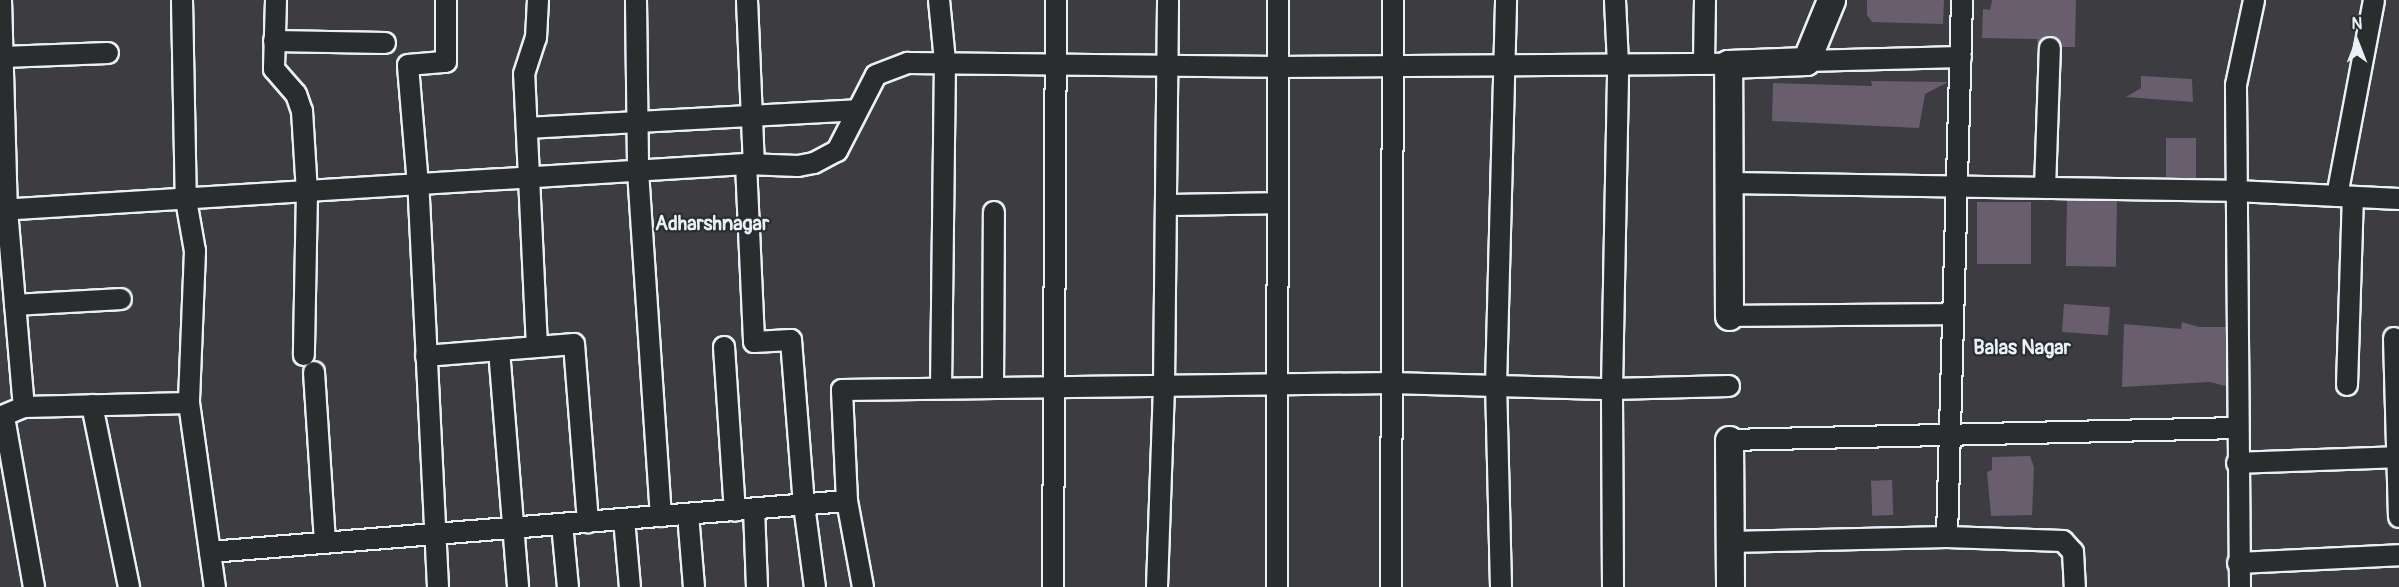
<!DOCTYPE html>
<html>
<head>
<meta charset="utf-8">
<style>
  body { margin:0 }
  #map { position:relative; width:2399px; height:587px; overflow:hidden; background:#3d3c41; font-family:Pangolin,sans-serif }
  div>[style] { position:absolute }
  .building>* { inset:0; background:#695e6e; transform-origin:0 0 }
  .roads { filter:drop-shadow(2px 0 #e8f1f8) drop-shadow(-2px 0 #e8f1f8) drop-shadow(0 2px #e8f1f8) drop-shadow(0 -2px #e8f1f8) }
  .street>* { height:20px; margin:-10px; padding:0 10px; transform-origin:10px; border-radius:10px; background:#2a2d2e }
  .secondary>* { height:27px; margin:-13.5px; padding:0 13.5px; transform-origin:13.5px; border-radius:13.5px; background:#2a2d2e }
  span { translate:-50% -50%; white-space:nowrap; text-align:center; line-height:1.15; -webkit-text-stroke:4.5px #2a2d2e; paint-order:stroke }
  .neighbourhood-label { font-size:20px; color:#e8f1f8; font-weight:700 }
  .north { position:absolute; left:2327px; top:12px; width:60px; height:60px; -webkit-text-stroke:4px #2a2d2e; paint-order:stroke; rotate:0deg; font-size:16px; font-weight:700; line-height:24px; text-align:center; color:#e8f1f8 }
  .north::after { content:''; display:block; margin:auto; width:21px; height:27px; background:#e8f1f8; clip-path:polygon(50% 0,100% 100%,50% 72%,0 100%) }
</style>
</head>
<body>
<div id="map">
  <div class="building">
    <div style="clip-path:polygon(1867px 0,1944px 0,1943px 24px,1872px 22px,1867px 15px)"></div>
    <div style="clip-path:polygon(1992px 0,2076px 0,2075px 47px,2062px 47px,2051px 36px,2044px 38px,2038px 46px,2037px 39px,1982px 38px,1983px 9px,1990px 10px)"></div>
    <div style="clip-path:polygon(2141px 76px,2192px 79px,2193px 102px,2126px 97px,2141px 88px)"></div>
    <div style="clip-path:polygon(1871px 81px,1948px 82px,1925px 94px,1919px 128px,1772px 121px,1773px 83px,1872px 86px)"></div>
    <div style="left:2166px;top:138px;width:30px;height:40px"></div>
    <div style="left:2067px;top:200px;width:50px;height:66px;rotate:1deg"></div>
    <div style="left:1977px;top:202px;width:54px;height:62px"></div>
    <div style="left:2064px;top:304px;width:46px;height:28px;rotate:4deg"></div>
    <div style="clip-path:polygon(2182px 322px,2199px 327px,2226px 327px,2226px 386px,2209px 382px,2122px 387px,2124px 324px,2181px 329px)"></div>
    <div style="clip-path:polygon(2030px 456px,2034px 467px,2032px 515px,1991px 516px,1987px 472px,1992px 470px,1992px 457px)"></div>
    <div style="left:1892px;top:480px;width:35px;height:21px;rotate:88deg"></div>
  </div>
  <div class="roads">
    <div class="street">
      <div style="left:1px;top:0;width:210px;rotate:88.4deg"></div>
      <div style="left:7px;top:210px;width:198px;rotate:85.1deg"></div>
      <div style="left:182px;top:0;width:200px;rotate:88.9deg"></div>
      <div style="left:186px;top:200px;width:52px;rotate:80deg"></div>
      <div style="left:195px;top:251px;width:152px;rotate:92.3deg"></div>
      <div style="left:189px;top:403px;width:186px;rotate:82deg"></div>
      <div style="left:276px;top:0;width:69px;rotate:91.7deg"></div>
      <div style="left:274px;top:69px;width:33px;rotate:49deg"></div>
      <div style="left:296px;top:94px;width:18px;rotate:71deg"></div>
      <div style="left:302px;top:111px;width:81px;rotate:86.5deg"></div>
      <div style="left:307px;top:192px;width:163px;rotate:91.1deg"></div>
      <div style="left:636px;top:0;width:171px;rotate:89.3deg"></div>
      <div style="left:638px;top:171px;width:346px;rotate:86.2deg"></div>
      <div style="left:747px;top:0;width:164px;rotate:87.6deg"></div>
      <div style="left:939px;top:0;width:61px;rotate:84.4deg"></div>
      <div style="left:945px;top:61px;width:327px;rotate:90.7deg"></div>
      <div style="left:274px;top:41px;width:111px;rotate:1deg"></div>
      <div style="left:3px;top:57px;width:105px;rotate:-2.2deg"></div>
      <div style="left:1806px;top:61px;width:155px;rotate:-1.5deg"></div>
      <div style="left:1704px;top:63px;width:63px;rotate:-89.1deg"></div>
      <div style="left:527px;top:128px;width:329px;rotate:-3.1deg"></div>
      <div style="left:746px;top:164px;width:178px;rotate:87.4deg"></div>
      <div style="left:754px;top:342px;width:37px;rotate:-3deg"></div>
      <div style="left:791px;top:340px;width:166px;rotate:85.5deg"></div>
      <div style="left:804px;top:505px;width:83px;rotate:82.4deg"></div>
      <div style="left:1728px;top:183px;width:508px;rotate:0.9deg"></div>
      <div style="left:2236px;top:191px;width:163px;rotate:2.8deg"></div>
      <div style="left:2045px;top:188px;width:140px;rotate:-88deg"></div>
      <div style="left:2337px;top:196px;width:199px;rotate:-79.3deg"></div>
      <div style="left:1166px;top:205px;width:111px;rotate:-1deg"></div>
      <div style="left:0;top:210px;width:747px;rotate:-3.53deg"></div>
      <div style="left:746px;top:164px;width:52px;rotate:2.2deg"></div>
      <div style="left:798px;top:166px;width:16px;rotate:-11deg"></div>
      <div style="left:814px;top:163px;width:26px;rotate:-28deg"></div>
      <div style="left:837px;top:151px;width:85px;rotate:-62.8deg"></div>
      <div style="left:876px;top:75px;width:34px;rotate:-21deg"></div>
      <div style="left:908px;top:63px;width:370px;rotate:0.6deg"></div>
      <div style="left:1278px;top:67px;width:450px;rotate:-0.4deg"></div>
      <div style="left:15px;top:305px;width:106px;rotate:-3.2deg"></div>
      <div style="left:1729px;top:316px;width:224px;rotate:-0.5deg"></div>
      <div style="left:2394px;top:338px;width:179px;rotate:88.4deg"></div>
      <div style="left:537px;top:347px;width:273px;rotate:-92.7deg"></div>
      <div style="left:524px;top:74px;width:38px;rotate:-72deg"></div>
      <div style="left:536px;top:38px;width:38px;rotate:-87deg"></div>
      <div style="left:724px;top:347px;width:164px;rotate:86.2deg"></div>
      <div style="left:499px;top:350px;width:238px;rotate:85.4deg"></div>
      <div style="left:426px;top:356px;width:148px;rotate:-4.6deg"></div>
      <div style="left:574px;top:344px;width:179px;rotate:85.5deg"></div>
      <div style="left:314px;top:372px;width:170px;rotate:86.3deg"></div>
      <div style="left:2347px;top:385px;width:188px;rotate:-88.2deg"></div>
      <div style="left:993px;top:388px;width:176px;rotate:-89.7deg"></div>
      <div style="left:92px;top:405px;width:186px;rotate:78.5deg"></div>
      <div style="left:0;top:417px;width:26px;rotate:-23deg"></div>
      <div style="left:24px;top:407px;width:165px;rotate:-1.4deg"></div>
      <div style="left:4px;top:417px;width:173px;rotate:80deg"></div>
      <div style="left:1729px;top:440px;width:508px;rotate:-1.35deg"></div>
      <div style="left:2237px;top:463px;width:162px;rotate:-2.1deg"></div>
      <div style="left:754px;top:509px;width:78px;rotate:87.8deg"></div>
      <div style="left:688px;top:514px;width:73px;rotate:85.3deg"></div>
      <div style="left:624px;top:519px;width:68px;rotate:85deg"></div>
      <div style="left:562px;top:524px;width:63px;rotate:84.6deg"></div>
      <div style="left:1947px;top:537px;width:537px;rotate:-88.4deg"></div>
      <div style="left:1730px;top:542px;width:217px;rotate:-1.3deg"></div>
      <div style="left:1947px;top:537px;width:116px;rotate:2deg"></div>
      <div style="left:2063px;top:541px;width:15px;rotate:48deg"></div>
      <div style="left:2073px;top:552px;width:35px;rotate:87deg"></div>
      <div style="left:210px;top:552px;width:639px;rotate:-4.58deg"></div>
      <div style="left:2238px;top:563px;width:161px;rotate:-2.8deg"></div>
      <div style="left:438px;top:587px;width:402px;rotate:-92.8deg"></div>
      <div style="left:418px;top:185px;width:120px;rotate:-94.8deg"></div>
      <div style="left:408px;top:65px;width:38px;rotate:-5deg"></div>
      <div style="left:446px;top:62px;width:62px;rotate:-90deg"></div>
      <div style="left:863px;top:587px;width:87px;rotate:-100.5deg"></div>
      <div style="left:847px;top:501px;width:111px;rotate:-92.6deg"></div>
      <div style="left:842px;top:390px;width:549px;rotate:-0.73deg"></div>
      <div style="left:1391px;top:383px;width:221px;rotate:1.6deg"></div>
      <div style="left:1612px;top:389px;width:117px;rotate:-1.5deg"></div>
      <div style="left:1053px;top:587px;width:587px;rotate:-89.71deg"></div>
      <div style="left:1157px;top:587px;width:201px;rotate:-88deg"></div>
      <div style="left:1164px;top:386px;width:386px;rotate:-89.4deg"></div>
      <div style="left:1277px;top:587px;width:587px;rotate:-89.9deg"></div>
      <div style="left:1391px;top:587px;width:587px;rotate:-89.8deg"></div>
      <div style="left:1501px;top:587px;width:202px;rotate:-91.4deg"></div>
      <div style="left:1496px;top:385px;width:385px;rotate:-88.5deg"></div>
      <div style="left:1613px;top:587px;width:198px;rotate:-90.3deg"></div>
      <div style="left:1612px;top:389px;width:325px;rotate:-88.9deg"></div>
      <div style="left:1618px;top:64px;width:64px;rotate:-92.7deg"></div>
      <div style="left:2240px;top:587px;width:502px;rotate:-90.46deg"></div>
      <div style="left:2236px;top:85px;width:87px;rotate:-78deg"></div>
    </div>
    <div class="secondary">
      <div style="left:1729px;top:316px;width:252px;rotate:-90.2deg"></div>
      <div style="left:1728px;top:64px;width:78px;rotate:-2.2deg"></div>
      <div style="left:1806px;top:61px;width:66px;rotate:-67.7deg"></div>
      <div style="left:1729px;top:440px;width:147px;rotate:89.6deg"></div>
    </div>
  </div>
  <div class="neighbourhood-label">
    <span style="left:712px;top:223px">Adharshnagar</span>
    <span style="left:2022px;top:347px">Balas Nagar</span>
  </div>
  <div class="north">N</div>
</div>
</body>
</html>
